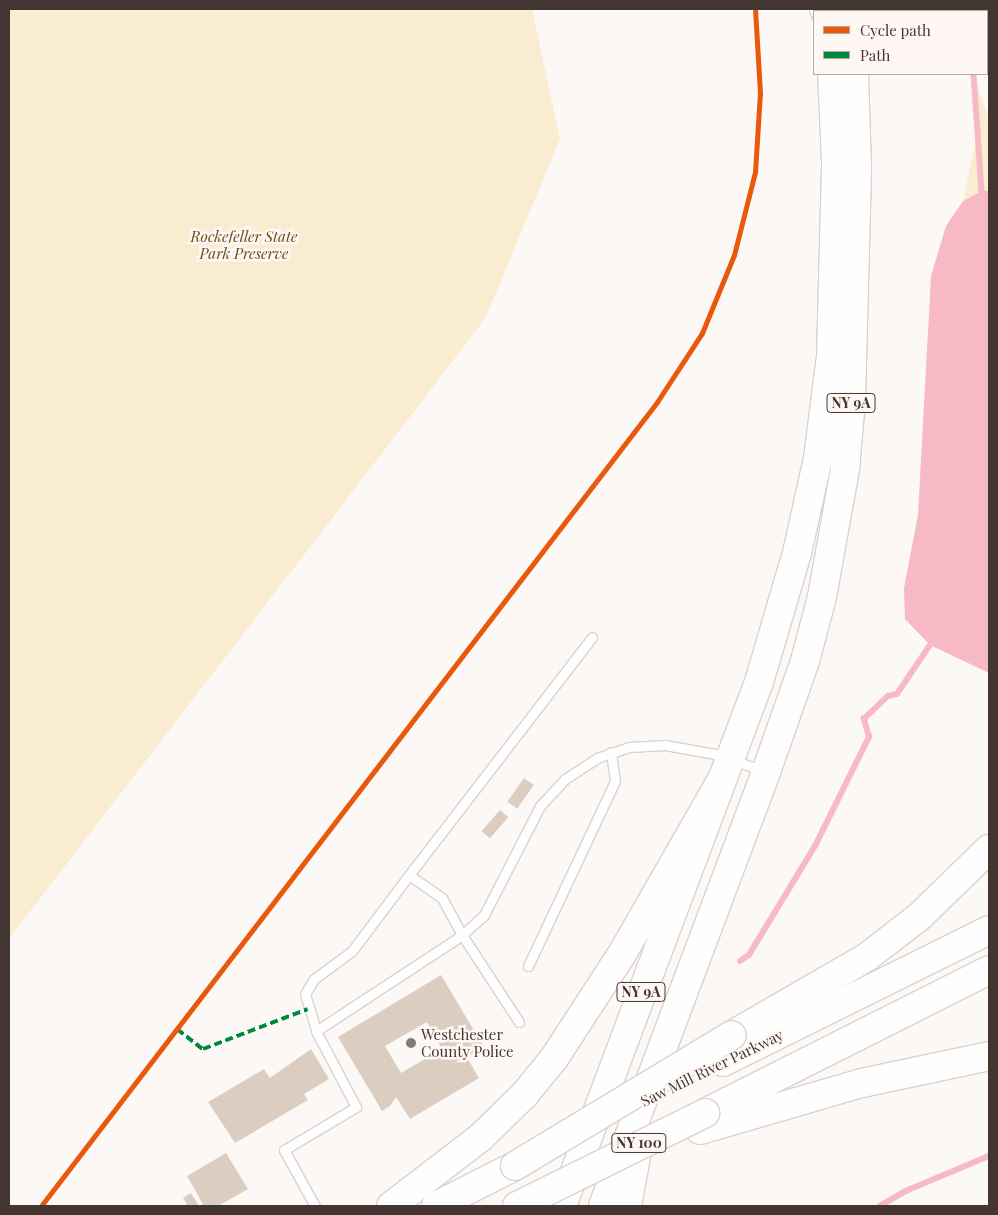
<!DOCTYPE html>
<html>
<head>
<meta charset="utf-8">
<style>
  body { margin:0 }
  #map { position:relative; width:998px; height:1215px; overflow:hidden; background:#fcf8f6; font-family:"Playfair Display",serif }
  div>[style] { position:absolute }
  .green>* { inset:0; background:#f9ecd0 }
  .water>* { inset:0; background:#f7b9c4 }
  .stream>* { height:5.5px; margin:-2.75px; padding:0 2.75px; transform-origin:2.75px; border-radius:2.75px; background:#f7b9c4 }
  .building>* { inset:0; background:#dbcec1; transform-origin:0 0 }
  .roads { filter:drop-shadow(1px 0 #dad2ce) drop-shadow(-1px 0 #dad2ce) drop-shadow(0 1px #dad2ce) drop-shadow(0 -1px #dad2ce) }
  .lane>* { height:9px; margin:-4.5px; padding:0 4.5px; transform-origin:4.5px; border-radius:4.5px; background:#fffefe }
  .primary>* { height:28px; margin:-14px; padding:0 14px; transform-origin:14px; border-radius:14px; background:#fffefe }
  .highway>* { height:28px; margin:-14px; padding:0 14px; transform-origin:14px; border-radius:14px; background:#fffefe }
  .bridges { filter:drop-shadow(1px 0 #dad2ce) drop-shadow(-1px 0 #dad2ce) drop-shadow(0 1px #dad2ce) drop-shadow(0 -1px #dad2ce) }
  .highway-bridge>* { height:28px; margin:-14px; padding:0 14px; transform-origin:14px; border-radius:14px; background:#fffefe }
  .quiet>* { height:4px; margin-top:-2px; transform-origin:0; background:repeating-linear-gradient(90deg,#00873e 0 8px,transparent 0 12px) }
  .cycleway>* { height:5px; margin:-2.5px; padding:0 2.5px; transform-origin:2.5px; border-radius:2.5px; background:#e8590c }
  .dots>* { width:14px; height:14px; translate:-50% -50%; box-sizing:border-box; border:2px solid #fef7f4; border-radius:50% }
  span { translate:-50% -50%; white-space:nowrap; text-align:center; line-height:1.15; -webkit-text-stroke:5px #fef7f4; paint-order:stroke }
  .shield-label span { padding:1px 4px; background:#fef7f4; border:1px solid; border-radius:4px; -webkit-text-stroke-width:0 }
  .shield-label { font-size:14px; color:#433630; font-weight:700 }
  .park-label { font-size:15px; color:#655013; font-style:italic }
  .poi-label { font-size:15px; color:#433630 }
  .left { translate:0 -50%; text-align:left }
  .street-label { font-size:15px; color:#433630 }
  .frame { position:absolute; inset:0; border:10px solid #433630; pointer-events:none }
  .legend { position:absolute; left:813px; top:10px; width:175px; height:65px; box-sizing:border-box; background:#fef7f4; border:1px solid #b3aaa6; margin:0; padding:6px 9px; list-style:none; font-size:15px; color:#433630 }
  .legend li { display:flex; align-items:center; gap:10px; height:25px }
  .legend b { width:25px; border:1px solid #b3aaa6 }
</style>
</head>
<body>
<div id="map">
  <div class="green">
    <div style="clip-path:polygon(9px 9px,532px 9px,560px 139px,485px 319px,9px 939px)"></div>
    <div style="clip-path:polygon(977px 85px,989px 119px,989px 191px,982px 191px,963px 201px,975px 145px)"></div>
  </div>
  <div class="water">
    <div style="clip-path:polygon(982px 191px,989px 191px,989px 673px,930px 645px,905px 619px,904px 588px,918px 515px,931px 276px,946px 226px,963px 201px)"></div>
  </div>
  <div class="stream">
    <div style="left:960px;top:9px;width:2px;rotate:90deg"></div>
    <div style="left:974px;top:74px;width:117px;rotate:86.1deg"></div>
    <div style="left:740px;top:961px;width:11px;rotate:-34deg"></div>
    <div style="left:749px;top:955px;width:127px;rotate:-58.8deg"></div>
    <div style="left:815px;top:846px;width:122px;rotate:-63.6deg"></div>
    <div style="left:869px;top:737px;width:19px;rotate:-106deg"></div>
    <div style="left:864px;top:719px;width:33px;rotate:-44deg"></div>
    <div style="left:888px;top:696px;width:9px;rotate:-13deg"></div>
    <div style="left:897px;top:694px;width:59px;rotate:-56deg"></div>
    <div style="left:880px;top:1206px;width:32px;rotate:-30deg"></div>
    <div style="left:908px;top:1190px;width:88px;rotate:-22.8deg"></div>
  </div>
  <div class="building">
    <div style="left:524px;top:778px;width:12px;height:29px;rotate:35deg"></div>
    <div style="left:500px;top:810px;width:11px;height:28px;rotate:41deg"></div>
    <div style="clip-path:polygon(evenodd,441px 975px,485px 1049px,466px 1056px,479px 1078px,410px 1119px,396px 1097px,390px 1106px,382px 1111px,338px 1037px,441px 975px,427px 1022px,442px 1049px,401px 1073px,385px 1046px,427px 1022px)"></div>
    <div style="clip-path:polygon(311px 1049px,329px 1079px,304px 1094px,308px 1100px,235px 1143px,208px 1102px,264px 1069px,270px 1078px)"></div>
    <div style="clip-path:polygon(226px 1153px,248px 1189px,218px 1206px,204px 1206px,187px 1176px)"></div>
    <div style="clip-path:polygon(191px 1193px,199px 1206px,188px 1206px,183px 1198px)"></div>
  </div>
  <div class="roads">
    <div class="lane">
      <div style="left:409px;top:875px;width:300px;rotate:-52.4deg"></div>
      <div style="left:528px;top:966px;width:204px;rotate:-64.8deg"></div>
      <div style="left:615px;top:781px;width:29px;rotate:-98deg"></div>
      <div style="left:519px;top:1022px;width:104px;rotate:-123.2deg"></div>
      <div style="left:462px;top:935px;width:42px;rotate:-118.4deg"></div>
      <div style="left:442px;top:898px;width:40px;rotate:-145.1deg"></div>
      <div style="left:409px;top:875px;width:95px;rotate:126.9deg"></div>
      <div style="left:352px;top:951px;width:47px;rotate:143.6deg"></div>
      <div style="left:314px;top:979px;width:17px;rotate:121deg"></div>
      <div style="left:305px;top:994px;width:39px;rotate:73deg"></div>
      <div style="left:316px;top:1031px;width:175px;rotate:-33.3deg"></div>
      <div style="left:462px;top:935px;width:30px;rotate:-42deg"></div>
      <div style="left:484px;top:915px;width:123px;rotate:-62.8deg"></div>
      <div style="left:540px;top:806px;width:37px;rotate:-47deg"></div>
      <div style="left:565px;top:779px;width:38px;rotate:-33deg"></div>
      <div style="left:597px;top:758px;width:34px;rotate:-19deg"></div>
      <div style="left:629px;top:747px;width:36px;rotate:-3deg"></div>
      <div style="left:665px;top:745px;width:51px;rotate:10.2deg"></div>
      <div style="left:715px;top:754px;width:52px;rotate:19.1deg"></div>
      <div style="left:315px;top:1206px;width:64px;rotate:-119deg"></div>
      <div style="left:284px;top:1150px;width:84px;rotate:-30.8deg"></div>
      <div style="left:356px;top:1107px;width:86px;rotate:-117.8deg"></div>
    </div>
    <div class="primary">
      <div style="left:824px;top:9px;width:2px;rotate:63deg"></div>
      <div style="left:846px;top:9px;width:2px;rotate:90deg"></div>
      <div style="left:562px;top:1206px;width:560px;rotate:-69.4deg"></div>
      <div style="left:759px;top:682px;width:134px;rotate:-73.6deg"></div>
      <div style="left:797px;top:553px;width:97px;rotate:-77.5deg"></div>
      <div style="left:818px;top:458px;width:102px;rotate:-82.7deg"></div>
      <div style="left:831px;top:357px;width:196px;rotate:-88.5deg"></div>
      <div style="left:836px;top:161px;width:87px;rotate:-92.6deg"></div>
      <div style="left:603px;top:1206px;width:464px;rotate:-69.4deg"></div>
      <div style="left:766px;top:772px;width:118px;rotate:-70.6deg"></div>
      <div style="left:805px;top:661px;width:66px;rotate:-75.1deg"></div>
      <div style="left:822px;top:597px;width:130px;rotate:-79.8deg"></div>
      <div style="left:845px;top:469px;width:68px;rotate:-85deg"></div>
      <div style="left:851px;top:401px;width:233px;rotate:-88.5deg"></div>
      <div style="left:857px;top:168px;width:94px;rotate:-91.8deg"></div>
      <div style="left:627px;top:1206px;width:50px;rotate:-79.6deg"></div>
    </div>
    <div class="highway">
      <div style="left:732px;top:1035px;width:156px;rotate:-30deg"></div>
      <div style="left:867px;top:957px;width:67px;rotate:-37.7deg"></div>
      <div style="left:920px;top:916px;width:96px;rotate:-44.2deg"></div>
      <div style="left:723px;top:1062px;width:297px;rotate:-26.4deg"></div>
      <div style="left:705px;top:1113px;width:318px;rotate:-26.7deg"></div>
      <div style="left:700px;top:1130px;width:169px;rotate:-16.2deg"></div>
      <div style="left:862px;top:1083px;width:130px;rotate:-12deg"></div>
      <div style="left:391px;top:1206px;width:112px;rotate:-37.4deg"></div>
      <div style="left:480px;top:1138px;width:63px;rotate:-44.4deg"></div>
      <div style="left:525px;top:1094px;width:48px;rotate:-51deg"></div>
      <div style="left:555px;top:1057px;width:123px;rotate:-57deg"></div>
      <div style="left:622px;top:954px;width:203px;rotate:-60.2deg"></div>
      <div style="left:436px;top:1206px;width:89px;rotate:-26.9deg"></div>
    </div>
  </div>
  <div class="bridges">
    <div class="highway-bridge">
      <div style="left:515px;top:1166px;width:253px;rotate:-31.1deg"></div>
      <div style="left:517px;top:1206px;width:210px;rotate:-26.3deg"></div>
    </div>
  </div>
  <div class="quiet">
    <div style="left:177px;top:1029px;width:33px;rotate:38deg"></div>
    <div style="left:203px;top:1049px;width:112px;rotate:-20.9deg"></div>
  </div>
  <div class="cycleway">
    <div style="left:41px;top:1206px;width:1013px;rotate:-52.54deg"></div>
    <div style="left:657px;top:402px;width:82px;rotate:-56.9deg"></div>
    <div style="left:702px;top:333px;width:84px;rotate:-67.7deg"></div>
    <div style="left:734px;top:255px;width:86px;rotate:-75.8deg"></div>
    <div style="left:755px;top:172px;width:79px;rotate:-86.4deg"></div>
    <div style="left:760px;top:93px;width:84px;rotate:-93.4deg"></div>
  </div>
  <div class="dots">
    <div style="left:411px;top:1043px;background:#847a75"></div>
  </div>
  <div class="shield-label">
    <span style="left:851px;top:403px">NY 9A</span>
    <span style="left:641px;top:992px">NY 9A</span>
    <span style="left:639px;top:1143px">NY 100</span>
  </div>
  <div class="park-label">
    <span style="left:244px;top:245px">Rockefeller State<br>Park Preserve</span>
  </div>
  <div class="poi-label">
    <span class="left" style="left:421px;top:1043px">Westchester<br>County Police</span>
  </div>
  <div class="street-label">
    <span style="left:712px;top:1068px;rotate:-26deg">Saw Mill River Parkway</span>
  </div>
  <div class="frame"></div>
  <ul class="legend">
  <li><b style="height:6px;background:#e8590c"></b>Cycle path</li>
  <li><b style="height:6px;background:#00873e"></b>Path</li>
  </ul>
</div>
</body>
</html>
